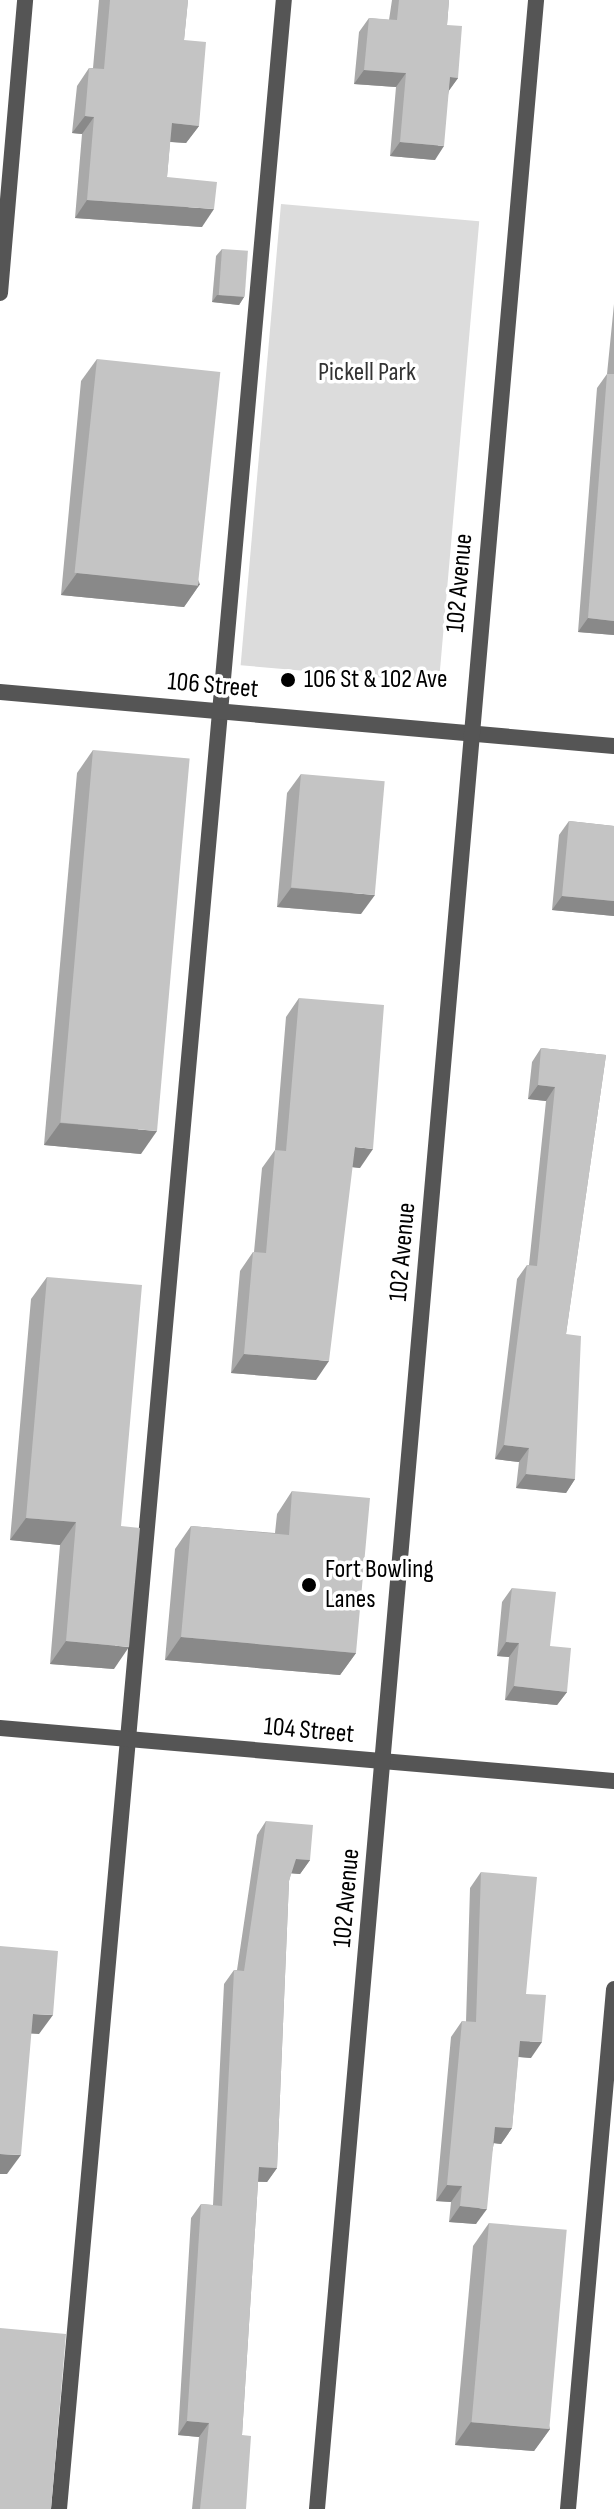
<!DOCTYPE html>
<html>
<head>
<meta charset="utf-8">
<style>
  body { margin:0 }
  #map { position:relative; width:614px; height:2509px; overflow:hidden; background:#fff; font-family:"Sofia Sans Condensed",sans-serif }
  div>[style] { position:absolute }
  .green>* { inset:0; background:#dcdcdc; transform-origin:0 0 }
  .lane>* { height:16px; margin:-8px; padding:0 8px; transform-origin:8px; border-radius:8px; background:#555 }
  .street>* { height:16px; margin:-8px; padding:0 8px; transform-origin:8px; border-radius:8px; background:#555 }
  .wall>* { inset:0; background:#a9a9a9 }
  .shaded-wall>* { inset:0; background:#898989 }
  .building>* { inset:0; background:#c4c4c4; transform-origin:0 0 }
  .dots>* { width:22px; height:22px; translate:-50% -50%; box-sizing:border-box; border:4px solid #fff; border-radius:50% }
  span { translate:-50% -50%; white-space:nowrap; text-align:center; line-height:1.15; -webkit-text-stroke:7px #fff; paint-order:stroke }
  .park-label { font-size:26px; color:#333 }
  .street-label { font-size:26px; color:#000 }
  .poi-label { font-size:26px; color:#000 }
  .left { translate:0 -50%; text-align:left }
</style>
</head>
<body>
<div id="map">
  <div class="green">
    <div style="left:281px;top:204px;width:199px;height:463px;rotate:5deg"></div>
  </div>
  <div class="lane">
    <div style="left:59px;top:2509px;width:2519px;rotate:-84.88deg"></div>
    <div style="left:568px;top:2509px;width:522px;rotate:-84.94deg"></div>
  </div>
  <div class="street">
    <div style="left:0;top:293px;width:294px;rotate:-85.1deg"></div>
    <div style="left:0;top:692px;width:616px;rotate:5.03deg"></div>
    <div style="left:0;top:1728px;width:616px;rotate:4.93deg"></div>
    <div style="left:317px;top:2509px;width:2519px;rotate:-85.01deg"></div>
  </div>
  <div class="wall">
    <div style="clip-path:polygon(99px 0,188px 0,184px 40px,199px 126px,186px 143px,170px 142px,167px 177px,202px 227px,75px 218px,82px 134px,72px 133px,77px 86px,89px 68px,93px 68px)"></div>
    <div style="clip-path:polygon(392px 0,449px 0,447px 25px,458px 78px,449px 90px,435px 160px,390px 156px,396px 87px,354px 84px,359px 32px,369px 18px,389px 20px)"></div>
    <div style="clip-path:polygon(222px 249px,244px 297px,239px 305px,212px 302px,216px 256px)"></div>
    <div style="clip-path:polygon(614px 304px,614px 635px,578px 632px,597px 388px,607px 374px)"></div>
    <div style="clip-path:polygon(97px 359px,200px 584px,184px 607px,61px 595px,81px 381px)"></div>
    <div style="clip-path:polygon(93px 750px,141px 1154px,44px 1145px,77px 773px)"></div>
    <div style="clip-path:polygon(301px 774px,361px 914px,277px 907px,287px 793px)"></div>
    <div style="clip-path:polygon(569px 821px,614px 826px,614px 916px,552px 910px,559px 835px)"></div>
    <div style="clip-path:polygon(299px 998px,360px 1168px,352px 1167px,316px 1380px,231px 1373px,240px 1271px,253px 1252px,254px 1252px,262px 1168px,275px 1150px,286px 1017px)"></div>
    <div style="clip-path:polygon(541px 1048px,606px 1055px,566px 1334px,575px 1479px,566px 1493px,516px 1488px,519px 1462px,495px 1459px,517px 1279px,527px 1265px,529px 1265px,546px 1101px,528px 1099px,532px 1062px)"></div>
    <div style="clip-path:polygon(47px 1277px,121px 1526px,114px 1669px,50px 1664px,60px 1545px,10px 1540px,31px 1299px)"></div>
    <div style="clip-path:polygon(292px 1491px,356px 1653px,340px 1675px,165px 1660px,175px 1549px,191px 1526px,275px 1533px,277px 1514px)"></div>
    <div style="clip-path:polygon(512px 1588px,550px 1646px,567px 1692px,557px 1705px,505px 1700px,509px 1657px,497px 1656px,502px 1602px)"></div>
    <div style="clip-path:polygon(266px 1821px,310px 1860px,300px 1874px,291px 1873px,289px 1881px,277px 2168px,267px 2182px,258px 2182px,242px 2435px,246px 2509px,192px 2509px,199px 2437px,178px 2435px,191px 2218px,201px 2204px,213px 2205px,224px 1984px,234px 1970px,237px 1970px,257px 1835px)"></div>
    <div style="clip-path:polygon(481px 1872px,526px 1994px,531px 2058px,518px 2057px,512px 2128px,501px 2144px,494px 2143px,476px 2224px,449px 2222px,451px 2202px,436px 2201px,451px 2037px,462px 2021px,466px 2022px,470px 1888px)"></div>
    <div style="clip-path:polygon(489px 2223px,550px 2429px,534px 2451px,455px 2445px,473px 2246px)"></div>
  </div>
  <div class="shaded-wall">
    <div style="clip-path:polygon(364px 70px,406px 73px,396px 87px,354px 84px)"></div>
    <div style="clip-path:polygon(450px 77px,458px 78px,448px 92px)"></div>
    <div style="clip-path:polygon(85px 116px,94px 117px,82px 134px,72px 133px)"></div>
    <div style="clip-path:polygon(172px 123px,199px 126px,186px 143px,159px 141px)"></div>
    <div style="clip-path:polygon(400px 142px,444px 146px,435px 160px,390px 156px)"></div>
    <div style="clip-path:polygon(87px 200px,214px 209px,202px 227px,75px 218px)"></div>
    <div style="clip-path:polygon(217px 295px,244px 297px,239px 305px,212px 302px)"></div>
    <div style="clip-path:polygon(77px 573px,200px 584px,184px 607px,61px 595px)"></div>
    <div style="clip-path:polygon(588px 618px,614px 621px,614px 635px,578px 632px)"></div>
    <div style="clip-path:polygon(291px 888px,375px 895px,361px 914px,277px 907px)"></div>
    <div style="clip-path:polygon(562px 896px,614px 901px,614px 916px,552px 910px)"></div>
    <div style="clip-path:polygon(538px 1085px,555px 1087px,546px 1101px,528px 1099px)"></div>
    <div style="clip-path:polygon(60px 1123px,157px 1131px,141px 1154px,44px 1145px)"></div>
    <div style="clip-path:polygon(355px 1147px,373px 1149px,360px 1168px,342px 1166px)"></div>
    <div style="clip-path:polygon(244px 1354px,329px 1361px,316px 1380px,231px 1373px)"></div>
    <div style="clip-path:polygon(504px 1445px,529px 1448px,519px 1462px,495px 1459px)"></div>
    <div style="clip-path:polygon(526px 1474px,575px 1479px,566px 1493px,516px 1488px)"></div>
    <div style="clip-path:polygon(26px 1518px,76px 1522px,60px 1545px,10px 1540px)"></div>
    <div style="clip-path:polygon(181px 1637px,356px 1653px,340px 1675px,165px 1660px)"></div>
    <div style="clip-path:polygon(66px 1641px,129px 1647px,114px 1669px,50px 1664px)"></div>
    <div style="clip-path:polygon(506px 1642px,519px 1643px,509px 1657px,497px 1656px)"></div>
    <div style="clip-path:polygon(514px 1686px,567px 1692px,557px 1705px,505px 1700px)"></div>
    <div style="clip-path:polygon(296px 1859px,310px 1860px,300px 1874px,286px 1873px)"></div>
    <div style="clip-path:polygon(33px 2014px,53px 2015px,39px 2034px,20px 2033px)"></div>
    <div style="clip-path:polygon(520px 2041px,542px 2042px,531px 2058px,509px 2056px)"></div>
    <div style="clip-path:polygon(495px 2127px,512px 2128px,501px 2144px,484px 2142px)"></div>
    <div style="clip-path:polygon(0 2154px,21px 2155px,7px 2174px,0 2174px)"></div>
    <div style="clip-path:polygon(259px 2167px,277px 2168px,267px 2182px,249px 2181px)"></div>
    <div style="clip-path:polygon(447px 2185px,462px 2186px,451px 2202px,436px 2201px)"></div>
    <div style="clip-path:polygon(460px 2206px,487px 2209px,476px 2224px,449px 2222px)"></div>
    <div style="clip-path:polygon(187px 2421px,209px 2423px,199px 2437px,178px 2435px)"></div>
    <div style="clip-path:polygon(471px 2422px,550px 2429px,534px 2451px,455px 2445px)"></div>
  </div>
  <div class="building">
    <div style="clip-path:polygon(110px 0,188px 0,184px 40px,206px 42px,199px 126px,172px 123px,167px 177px,217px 182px,214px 209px,87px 200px,94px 117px,85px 116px,89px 68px,104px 69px)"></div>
    <div style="clip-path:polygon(399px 0,449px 0,447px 25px,462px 26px,458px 78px,450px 77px,444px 146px,400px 142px,406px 73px,364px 70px,369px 18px,397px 20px)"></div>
    <div style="left:222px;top:249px;width:26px;height:46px;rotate:4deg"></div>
    <div style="left:97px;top:359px;width:124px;height:215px;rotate:6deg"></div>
    <div style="clip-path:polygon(607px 374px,614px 374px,614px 621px,588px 618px)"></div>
    <div style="left:93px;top:750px;width:97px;height:374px;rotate:5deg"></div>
    <div style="left:301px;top:774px;width:84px;height:114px;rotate:5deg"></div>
    <div style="clip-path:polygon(569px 821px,614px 826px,614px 901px,562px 896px)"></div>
    <div style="clip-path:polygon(299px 998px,384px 1005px,373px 1149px,355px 1147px,329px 1361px,244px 1354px,253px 1252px,266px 1253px,275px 1150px,286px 1151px)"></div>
    <div style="clip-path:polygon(541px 1048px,606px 1055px,566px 1334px,581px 1336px,575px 1479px,526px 1474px,529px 1448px,504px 1445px,527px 1265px,537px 1266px,555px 1087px,538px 1085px)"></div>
    <div style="clip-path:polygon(47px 1277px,142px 1285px,121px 1526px,140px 1528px,129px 1647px,66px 1641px,76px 1522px,26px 1518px)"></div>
    <div style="clip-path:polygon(292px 1491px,370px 1498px,356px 1653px,181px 1637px,191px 1526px,289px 1535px)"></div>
    <div style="clip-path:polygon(512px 1588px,556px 1592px,550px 1646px,571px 1648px,567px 1692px,514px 1686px,519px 1643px,506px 1642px)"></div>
    <div style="clip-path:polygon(266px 1821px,313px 1825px,310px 1860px,296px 1859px,289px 1881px,277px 2168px,259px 2167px,242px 2435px,251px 2436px,246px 2509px,200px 2509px,209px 2423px,187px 2421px,201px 2204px,222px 2206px,234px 1970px,244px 1971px)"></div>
    <div style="clip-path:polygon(481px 1872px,537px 1877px,526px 1994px,546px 1995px,542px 2042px,520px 2041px,512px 2128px,495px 2127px,487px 2209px,460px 2206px,462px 2186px,447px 2185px,462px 2021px,476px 2022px)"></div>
    <div style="clip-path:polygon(0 1946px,58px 1951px,53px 2015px,33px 2014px,21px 2155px,0 2154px)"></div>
    <div style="left:489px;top:2223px;width:78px;height:200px;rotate:5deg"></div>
    <div style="clip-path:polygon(0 2328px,66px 2334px,51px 2509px,0 2509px)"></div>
  </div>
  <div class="dots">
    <div style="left:288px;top:680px;background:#000"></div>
    <div style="left:309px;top:1585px;background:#000"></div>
  </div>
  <div class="park-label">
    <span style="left:367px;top:373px">Pickell Park</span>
  </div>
  <div class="street-label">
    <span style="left:460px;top:583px;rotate:-85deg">102 Avenue</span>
    <span style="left:213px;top:686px;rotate:5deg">106 Street</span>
    <span style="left:403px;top:1252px;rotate:-85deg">102 Avenue</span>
    <span style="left:309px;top:1731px;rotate:5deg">104 Street</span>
    <span style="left:347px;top:1898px;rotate:-85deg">102 Avenue</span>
  </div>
  <div class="poi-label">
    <span class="left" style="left:304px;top:680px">106 St &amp; 102 Ave</span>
    <span class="left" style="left:325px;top:1585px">Fort Bowling<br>Lanes</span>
  </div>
</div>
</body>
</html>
